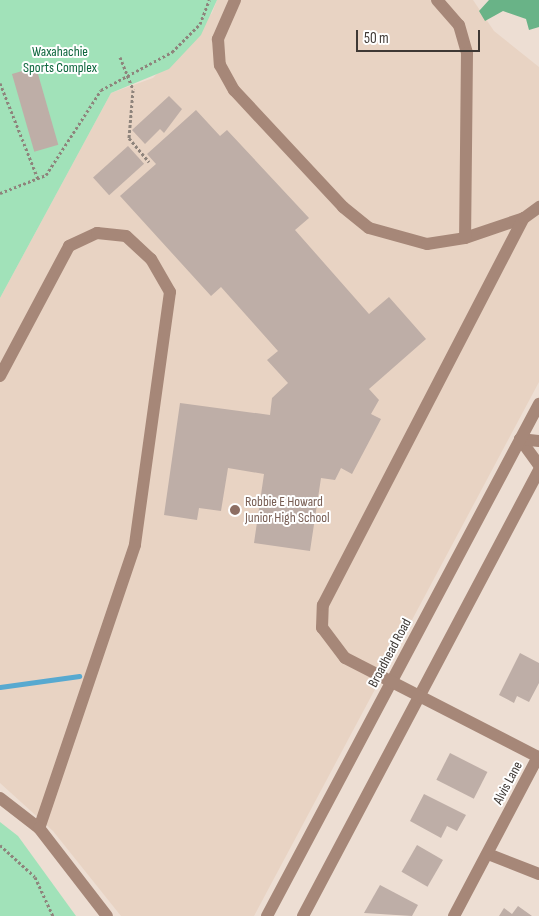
<!DOCTYPE html>
<html>
<head>
<meta charset="utf-8">
<style>
  body { margin:0 }
  #map { position:relative; width:539px; height:916px; overflow:hidden; background:#edded3; font-family:"Sofia Sans Condensed",sans-serif }
  div>[style] { position:absolute }
  .built>* { inset:0; background:#e8d3c3 }
  .green>* { inset:0; background:#a1e2b9 }
  .forest>* { inset:0; background:#69b387 }
  .stream>* { height:5px; margin:-2.5px; padding:0 2.5px; transform-origin:2.5px; border-radius:2.5px; background:#57a9d0 }
  .building>* { inset:0; background:#beaea7; transform-origin:0 0 }
  .path>* { height:3px; margin-top:-1.5px; transform-origin:0; background:repeating-linear-gradient(90deg,#8e847c 0 2.5px,transparent 0 5px) }
  .minor>* { height:12px; margin:-6px; padding:0 6px; transform-origin:6px; border-radius:6px; background:#a68778 }
  .dots>* { width:14px; height:14px; translate:-50% -50%; box-sizing:border-box; border:2px solid #fff; border-radius:50% }
  span { translate:-50% -50%; white-space:nowrap; text-align:center; line-height:1.15; -webkit-text-stroke:4px #fff; paint-order:stroke }
  .park-label { font-size:14px; color:#0d663d }
  .education-label { font-size:14px; color:#785e54 }
  .left { translate:0 -50%; text-align:left }
  .street-label { font-size:14px; color:#3e3834 }
  .scale { position:absolute; left:356px; top:30px; width:124px; height:22px; box-sizing:border-box; border:2px solid #3e3834; border-top:0; padding-left:6px; font-size:15px; line-height:18px; white-space:nowrap; color:#3e3834; -webkit-text-stroke:4px #fff; paint-order:stroke }
</style>
</head>
<body>
<div id="map">
  <div class="built">
    <div style="clip-path:polygon(217px 0,473px 0,494px 31px,539px 67px,539px 382px,254px 916px,121px 916px,53px 831px,0 783px,0 298px,111px 93px,153px 78px,212px 13px)"></div>
  </div>
  <div class="green">
    <div style="clip-path:polygon(0 0,217px 0,201px 35px,169px 69px,111px 93px,0 298px)"></div>
    <div style="clip-path:polygon(0 822px,18px 836px,76px 916px,0 916px)"></div>
  </div>
  <div class="forest">
    <div style="clip-path:polygon(489px 0,539px 0,539px 27px,529px 30px,526px 19px,503px 11px,485px 21px,479px 11px)"></div>
  </div>
  <div class="stream">
    <div style="left:0;top:687px;width:80px;rotate:-7.9deg"></div>
  </div>
  <div class="building">
    <div style="left:36px;top:67px;width:81px;height:25px;rotate:74deg"></div>
    <div style="clip-path:polygon(169px 96px,182px 109px,164px 133px,160px 129px,145px 144px,132px 130px)"></div>
    <div style="clip-path:polygon(196px 110px,220px 136px,227px 130px,309px 218px,295px 230px,369px 314px,389px 297px,426px 339px,369px 389px,379px 400px,371px 414px,381px 419px,352px 474px,341px 468px,335px 480px,321px 478px,310px 551px,254px 543px,264px 474px,228px 468px,221px 511px,199px 508px,197px 520px,164px 515px,180px 403px,270px 415px,272px 398px,288px 383px,267px 360px,278px 351px,221px 287px,211px 296px,120px 196px,156px 164px,147px 154px)"></div>
    <div style="left:128px;top:146px;width:24px;height:47px;rotate:48deg"></div>
    <div style="clip-path:polygon(520px 653px,539px 663px,539px 683px,529px 702px,517px 696px,514px 703px,499px 695px)"></div>
    <div style="left:450px;top:753px;width:42px;height:30px;rotate:27deg"></div>
    <div style="clip-path:polygon(424px 794px,466px 815px,457px 831px,447px 826px,441px 838px,410px 821px)"></div>
    <div style="left:417px;top:845px;width:30px;height:31px;rotate:30deg"></div>
    <div style="clip-path:polygon(380px 885px,418px 905px,412px 916px,364px 913px)"></div>
    <div style="clip-path:polygon(518px 906px,532px 916px,499px 916px,504px 908px,512px 914px)"></div>
  </div>
  <div class="path">
    <div style="left:120px;top:57px;width:35px;rotate:68deg"></div>
    <div style="left:133px;top:90px;width:48px;rotate:94.8deg"></div>
    <div style="left:129px;top:138px;width:31px;rotate:50deg"></div>
    <div style="left:0;top:83px;width:103px;rotate:68.4deg"></div>
    <div style="left:0;top:193px;width:49px;rotate:-21.4deg"></div>
    <div style="left:46px;top:175px;width:101px;rotate:-57.1deg"></div>
    <div style="left:101px;top:90px;width:81px;rotate:-28.2deg"></div>
    <div style="left:172px;top:52px;width:40px;rotate:-45deg"></div>
    <div style="left:200px;top:24px;width:26px;rotate:-69deg"></div>
    <div style="left:0;top:845px;width:47px;rotate:42.4deg"></div>
    <div style="left:35px;top:877px;width:43px;rotate:65.2deg"></div>
  </div>
  <div class="minor">
    <div style="left:235px;top:0;width:43px;rotate:113.6deg"></div>
    <div style="left:218px;top:39px;width:26px;rotate:86deg"></div>
    <div style="left:220px;top:65px;width:29px;rotate:61deg"></div>
    <div style="left:234px;top:90px;width:160px;rotate:47deg"></div>
    <div style="left:343px;top:207px;width:33px;rotate:39deg"></div>
    <div style="left:369px;top:228px;width:60px;rotate:15.4deg"></div>
    <div style="left:427px;top:244px;width:38px;rotate:-9deg"></div>
    <div style="left:465px;top:238px;width:62px;rotate:-18.7deg"></div>
    <div style="left:437px;top:0;width:33px;rotate:49deg"></div>
    <div style="left:459px;top:25px;width:29px;rotate:74deg"></div>
    <div style="left:467px;top:53px;width:185px;rotate:90.6deg"></div>
    <div style="left:0;top:376px;width:147px;rotate:-62deg"></div>
    <div style="left:69px;top:246px;width:31px;rotate:-25deg"></div>
    <div style="left:97px;top:233px;width:29px;rotate:6deg"></div>
    <div style="left:126px;top:236px;width:34px;rotate:43deg"></div>
    <div style="left:151px;top:259px;width:38px;rotate:60deg"></div>
    <div style="left:170px;top:292px;width:255px;rotate:97.9deg"></div>
    <div style="left:135px;top:545px;width:299px;rotate:108.7deg"></div>
    <div style="left:520px;top:439px;width:32px;rotate:54deg"></div>
    <div style="left:520px;top:439px;width:19px;rotate:6deg"></div>
    <div style="left:0;top:798px;width:49px;rotate:37.6deg"></div>
    <div style="left:39px;top:828px;width:111px;rotate:52.3deg"></div>
    <div style="left:488px;top:854px;width:55px;rotate:21.4deg"></div>
    <div style="left:267px;top:916px;width:580px;rotate:-62.02deg"></div>
    <div style="left:303px;top:916px;width:505px;rotate:-62.11deg"></div>
    <div style="left:454px;top:916px;width:180px;rotate:-62.2deg"></div>
    <div style="left:538px;top:757px;width:217px;rotate:-152.8deg"></div>
    <div style="left:345px;top:658px;width:38px;rotate:-127deg"></div>
    <div style="left:322px;top:628px;width:23px;rotate:-88deg"></div>
    <div style="left:323px;top:605px;width:436px;rotate:-62.6deg"></div>
    <div style="left:524px;top:218px;width:19px;rotate:-36deg"></div>
  </div>
  <div class="dots">
    <div style="left:235px;top:510px;background:#8d6e63"></div>
  </div>
  <div class="park-label">
    <span style="left:60px;top:60px">Waxahachie<br>Sports Complex</span>
  </div>
  <div class="education-label">
    <span class="left" style="left:245px;top:510px">Robbie E Howard<br>Junior High School</span>
  </div>
  <div class="street-label">
    <span style="left:390px;top:653px;rotate:-62deg">Broadhead Road</span>
    <span style="left:508px;top:783px;rotate:-62deg">Alvis Lane</span>
  </div>
  <div class="scale">50 m</div>
</div>
</body>
</html>
